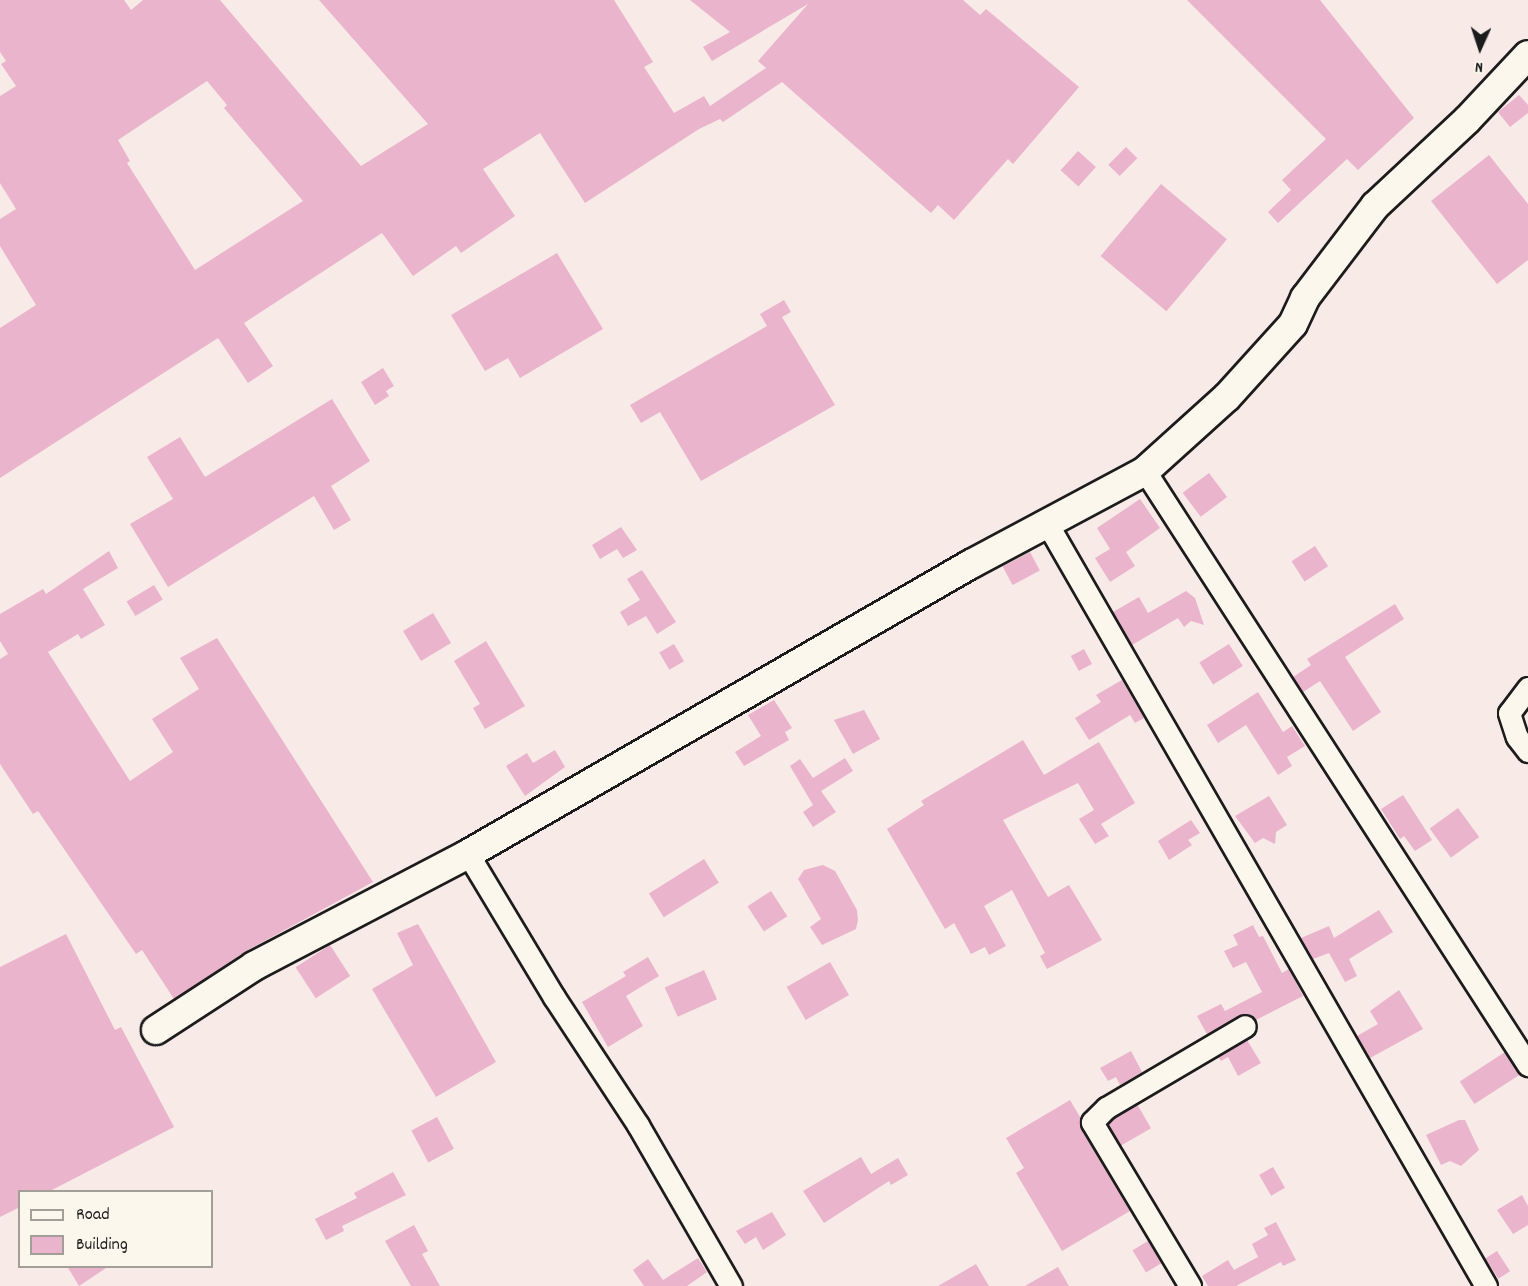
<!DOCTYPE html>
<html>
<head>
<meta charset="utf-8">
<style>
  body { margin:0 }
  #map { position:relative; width:1528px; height:1286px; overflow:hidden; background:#f8eae6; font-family:Dekko,sans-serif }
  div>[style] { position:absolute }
  .building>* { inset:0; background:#eab4cd; transform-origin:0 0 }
  .roads { filter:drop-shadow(2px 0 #1c1c1c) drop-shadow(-2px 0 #1c1c1c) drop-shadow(0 2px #1c1c1c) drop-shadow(0 -2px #1c1c1c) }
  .street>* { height:21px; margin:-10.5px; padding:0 10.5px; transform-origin:10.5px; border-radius:10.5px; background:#fbf7ec }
  .secondary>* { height:28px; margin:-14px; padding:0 14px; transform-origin:14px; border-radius:14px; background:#fbf7ec }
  span { translate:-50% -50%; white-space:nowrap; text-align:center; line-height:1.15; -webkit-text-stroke:5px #fbf7ec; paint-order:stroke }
  .legend { position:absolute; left:18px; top:1190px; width:195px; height:78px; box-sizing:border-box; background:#fbf7ec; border:2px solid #a29f99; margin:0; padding:8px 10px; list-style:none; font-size:18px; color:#1c1c1c }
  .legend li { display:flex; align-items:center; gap:12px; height:30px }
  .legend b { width:30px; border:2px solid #a29f99 }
  .north { position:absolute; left:1450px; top:18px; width:60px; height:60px; -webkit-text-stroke:4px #fbf7ec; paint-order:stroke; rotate:183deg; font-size:16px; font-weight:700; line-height:24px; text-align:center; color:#1c1c1c }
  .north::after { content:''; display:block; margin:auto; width:21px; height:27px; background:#1c1c1c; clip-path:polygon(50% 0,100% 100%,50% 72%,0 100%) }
</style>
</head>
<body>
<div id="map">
  <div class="building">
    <div style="clip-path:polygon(evenodd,0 0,124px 0,131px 10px,143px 0,220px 0,361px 166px,428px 124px,319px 0,614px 0,653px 62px,644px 67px,674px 113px,704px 96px,710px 106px,766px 68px,758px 61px,808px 4px,712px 61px,703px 47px,730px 32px,690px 0,963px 0,980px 15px,986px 9px,1079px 87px,1013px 164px,1008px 159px,954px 220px,938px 205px,931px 213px,782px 82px,723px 122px,720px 119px,699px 129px,585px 203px,540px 133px,483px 169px,515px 216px,461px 253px,456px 246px,413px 276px,382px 233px,244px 323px,273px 366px,248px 383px,218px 338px,0 478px,0 328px,36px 305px,0 246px,0 219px,16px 209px,0 183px,0 96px,16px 86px,1px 64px,6px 61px,0 52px,0 0,207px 81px,227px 105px,224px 108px,303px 201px,195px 270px,127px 163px,130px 161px,118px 140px,207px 81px)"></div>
    <div style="clip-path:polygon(1187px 0,1320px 0,1414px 118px,1358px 170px,1347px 159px,1278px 223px,1268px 212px,1291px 190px,1282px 180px,1326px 139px)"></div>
    <div style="clip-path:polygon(1519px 95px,1528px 105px,1528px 113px,1510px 127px,1498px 112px)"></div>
    <div style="left:1126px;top:147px;width:16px;height:25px;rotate:45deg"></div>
    <div style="left:1078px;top:151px;width:24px;height:26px;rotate:42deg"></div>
    <div style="clip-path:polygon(1489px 155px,1528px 204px,1528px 260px,1497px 284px,1431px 201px)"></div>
    <div style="left:1161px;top:184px;width:86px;height:94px;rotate:40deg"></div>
    <div style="clip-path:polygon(557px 253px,603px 329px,520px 378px,508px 358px,485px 371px,451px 315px)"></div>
    <div style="clip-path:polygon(784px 300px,791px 312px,782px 317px,835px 405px,701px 481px,660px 412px,641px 423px,630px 405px,767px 326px,760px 314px)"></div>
    <div style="clip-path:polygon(383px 368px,394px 386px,386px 391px,389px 396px,375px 405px,361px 382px)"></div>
    <div style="clip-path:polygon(332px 399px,370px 461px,331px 486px,351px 520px,334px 530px,314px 496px,168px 587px,130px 524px,173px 499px,147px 457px,180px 437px,205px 477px)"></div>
    <div style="left:1209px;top:473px;width:30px;height:33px;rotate:53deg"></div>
    <div style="clip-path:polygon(1140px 499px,1160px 528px,1126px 552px,1135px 566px,1110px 582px,1095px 558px,1110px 549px,1097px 528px)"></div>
    <div style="clip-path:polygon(621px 527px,637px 550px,623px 558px,617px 549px,600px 559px,592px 545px)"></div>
    <div style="left:1315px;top:546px;width:24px;height:28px;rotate:57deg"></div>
    <div style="clip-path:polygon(109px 551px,118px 568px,83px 589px,105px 625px,81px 639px,78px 634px,48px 652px,130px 781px,173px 752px,152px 719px,199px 689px,180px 658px,217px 638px,373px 882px,246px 951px,174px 999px,142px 950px,136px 954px,38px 811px,33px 814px,0 764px,0 659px,8px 654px,0 641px,0 614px,43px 589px,46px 594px)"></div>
    <div style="left:1030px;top:552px;width:21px;height:31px;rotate:62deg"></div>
    <div style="clip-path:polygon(642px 570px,676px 622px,657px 634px,646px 616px,628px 626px,620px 612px,640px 600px,627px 579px)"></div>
    <div style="left:154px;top:585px;width:17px;height:32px;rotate:59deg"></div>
    <div style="clip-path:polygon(1186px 591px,1195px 598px,1204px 625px,1191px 621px,1184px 627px,1178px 618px,1132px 645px,1113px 612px,1139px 597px,1148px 613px)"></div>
    <div style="clip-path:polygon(1395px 604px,1404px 619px,1345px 657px,1381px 712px,1353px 731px,1320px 681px,1303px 692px,1293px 677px,1311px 665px,1307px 659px)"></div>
    <div style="left:433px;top:613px;width:35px;height:35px;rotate:59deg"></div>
    <div style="clip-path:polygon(486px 641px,525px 706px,485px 729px,473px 708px,480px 704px,454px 661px)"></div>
    <div style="left:674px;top:644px;width:20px;height:17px;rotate:60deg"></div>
    <div style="left:1229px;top:644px;width:26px;height:35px;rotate:58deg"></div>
    <div style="left:1084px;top:649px;width:17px;height:15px;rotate:62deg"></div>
    <div style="clip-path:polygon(1122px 680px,1144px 718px,1135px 723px,1130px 715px,1089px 740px,1075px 718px,1101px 702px,1096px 695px)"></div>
    <div style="clip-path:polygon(1258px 692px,1283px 732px,1292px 726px,1305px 746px,1287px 757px,1292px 766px,1278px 775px,1246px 725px,1218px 743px,1207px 725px)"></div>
    <div style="clip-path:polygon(774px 700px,792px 728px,785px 732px,789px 740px,744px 766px,735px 752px,761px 736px,748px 715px)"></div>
    <div style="clip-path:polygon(864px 710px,880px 739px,853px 754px,834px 720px)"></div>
    <div style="clip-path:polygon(1023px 740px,1044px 775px,1099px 742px,1135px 803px,1101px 824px,1109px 836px,1095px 844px,1079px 819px,1094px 810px,1078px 783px,1003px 820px,1048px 897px,1069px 885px,1102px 940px,1047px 969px,1040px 956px,1045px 953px,1012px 890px,984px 906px,1006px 946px,989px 955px,985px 947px,971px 954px,954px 923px,945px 929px,887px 829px,924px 805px,921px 801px)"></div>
    <div style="clip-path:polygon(555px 750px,565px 767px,525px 796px,506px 766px,527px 753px,533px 763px)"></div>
    <div style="clip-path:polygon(845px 758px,853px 771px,821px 791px,836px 812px,813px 827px,803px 812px,813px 805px,790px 766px,800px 759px,813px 778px)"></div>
    <div style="clip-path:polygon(1403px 795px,1432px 840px,1415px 851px,1404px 836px,1400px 839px,1381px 809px)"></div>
    <div style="clip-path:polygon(1269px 796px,1287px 825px,1276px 832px,1275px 844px,1263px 838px,1255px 843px,1235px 816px)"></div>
    <div style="left:1458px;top:808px;width:36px;height:35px;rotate:54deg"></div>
    <div style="clip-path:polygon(1191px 820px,1200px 833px,1188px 840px,1192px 845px,1169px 860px,1158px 841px)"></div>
    <div style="left:704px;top:859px;width:28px;height:65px;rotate:58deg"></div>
    <div style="clip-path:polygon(823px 865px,835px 871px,857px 910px,858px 920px,856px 929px,822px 945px,810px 927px,821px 919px,798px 879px,804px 870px)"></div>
    <div style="left:771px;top:891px;width:30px;height:28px;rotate:57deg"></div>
    <div style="clip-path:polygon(1379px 910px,1393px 932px,1349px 959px,1357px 976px,1345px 982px,1329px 953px,1313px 959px,1301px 938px,1329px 926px,1334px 938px)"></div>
    <div style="clip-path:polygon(418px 924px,496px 1062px,436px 1097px,372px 989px,413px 965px,397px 933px)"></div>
    <div style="clip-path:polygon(1253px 925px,1259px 937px,1263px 936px,1282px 973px,1289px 969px,1303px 996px,1256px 1020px,1251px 1015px,1239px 1015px,1207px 1034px,1197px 1016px,1221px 1004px,1225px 1011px,1262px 992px,1246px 962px,1233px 968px,1224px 951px,1238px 945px,1233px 935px)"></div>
    <div style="clip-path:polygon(66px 934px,115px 1030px,121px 1027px,174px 1127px,50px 1191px,20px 1191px,20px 1207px,0 1217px,0 967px)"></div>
    <div style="left:330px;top:945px;width:37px;height:41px;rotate:57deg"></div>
    <div style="clip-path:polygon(648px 957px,659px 976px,626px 996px,643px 1026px,608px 1047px,582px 1002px,626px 976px,623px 972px)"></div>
    <div style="left:830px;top:962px;width:38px;height:50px;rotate:60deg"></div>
    <div style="left:704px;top:970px;width:32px;height:43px;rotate:66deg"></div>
    <div style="clip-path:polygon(1399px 990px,1423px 1029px,1370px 1058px,1357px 1036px,1378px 1024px,1370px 1011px)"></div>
    <div style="clip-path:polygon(1247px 1040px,1261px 1063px,1238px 1076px,1228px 1057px,1221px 1061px,1218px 1057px)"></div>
    <div style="clip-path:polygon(1131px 1051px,1142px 1072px,1120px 1085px,1116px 1077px,1108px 1081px,1100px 1068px)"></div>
    <div style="left:1505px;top:1052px;width:27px;height:54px;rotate:57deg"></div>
    <div style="clip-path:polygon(1070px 1100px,1080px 1117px,1081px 1129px,1130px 1211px,1062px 1251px,1016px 1173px,1024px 1168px,1006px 1138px)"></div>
    <div style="left:1137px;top:1104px;width:28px;height:35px;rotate:60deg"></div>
    <div style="left:437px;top:1117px;width:36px;height:29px;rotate:62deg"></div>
    <div style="clip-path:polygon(1459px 1120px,1465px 1120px,1479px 1150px,1461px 1166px,1450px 1161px,1441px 1165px,1426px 1135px)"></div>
    <div style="clip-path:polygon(861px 1157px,871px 1174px,898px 1158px,908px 1175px,891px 1185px,889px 1181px,824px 1223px,803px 1191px)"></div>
    <div style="left:1273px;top:1167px;width:24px;height:16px;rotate:60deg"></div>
    <div style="clip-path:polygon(393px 1172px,406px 1195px,342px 1226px,344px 1231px,326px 1240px,315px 1219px,357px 1198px,354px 1193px)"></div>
    <div style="clip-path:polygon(1522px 1195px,1528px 1206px,1528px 1225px,1513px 1234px,1497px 1210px)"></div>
    <div style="clip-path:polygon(772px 1212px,786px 1235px,763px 1250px,756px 1237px,745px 1244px,736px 1231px)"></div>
    <div style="clip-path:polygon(1276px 1222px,1296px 1260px,1283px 1266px,1281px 1262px,1236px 1286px,1208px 1286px,1202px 1276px,1228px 1260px,1234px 1270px,1258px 1257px,1252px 1244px,1268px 1235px,1264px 1228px)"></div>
    <div style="clip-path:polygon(414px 1225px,428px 1251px,422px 1254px,440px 1286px,411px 1286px,385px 1241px)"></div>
    <div style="left:1148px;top:1241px;width:26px;height:18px;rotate:59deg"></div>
    <div style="left:1497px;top:1251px;width:24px;height:14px;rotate:57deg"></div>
    <div style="clip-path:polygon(698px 1258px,707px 1272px,687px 1286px,644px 1286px,633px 1270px,648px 1259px,663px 1280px)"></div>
    <div style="clip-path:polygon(976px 1264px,989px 1286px,938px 1286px)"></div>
    <div style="clip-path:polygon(67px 1266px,109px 1266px,79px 1286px)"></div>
    <div style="clip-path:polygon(1058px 1267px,1069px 1286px,1025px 1286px)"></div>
  </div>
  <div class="roads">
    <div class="street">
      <div style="left:1145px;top:471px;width:707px;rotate:57.19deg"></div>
      <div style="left:1048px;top:525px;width:878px;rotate:60.08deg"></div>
      <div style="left:1528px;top:688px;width:31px;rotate:127deg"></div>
      <div style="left:1509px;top:713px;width:25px;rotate:72deg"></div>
      <div style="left:1517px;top:737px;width:18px;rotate:52deg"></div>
      <div style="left:468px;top:854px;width:167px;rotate:59deg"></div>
      <div style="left:554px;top:997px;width:153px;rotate:56.7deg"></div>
      <div style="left:638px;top:1125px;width:186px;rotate:60deg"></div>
      <div style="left:1190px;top:1286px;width:191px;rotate:-120.9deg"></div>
      <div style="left:1092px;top:1122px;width:20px;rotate:-45deg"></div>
      <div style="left:1106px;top:1108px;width:161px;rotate:-30.5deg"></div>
    </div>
    <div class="secondary">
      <div style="left:156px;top:1030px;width:117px;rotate:-33.1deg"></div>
      <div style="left:254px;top:966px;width:242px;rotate:-27.6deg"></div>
      <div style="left:468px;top:854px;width:581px;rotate:-29.97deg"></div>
      <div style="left:971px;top:564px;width:197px;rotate:-28.1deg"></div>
      <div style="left:1145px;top:471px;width:110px;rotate:-42.1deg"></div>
      <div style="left:1227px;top:397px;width:98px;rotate:-47.9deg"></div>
      <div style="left:1293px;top:324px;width:29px;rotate:-65deg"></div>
      <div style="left:1305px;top:298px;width:116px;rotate:-52.7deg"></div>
      <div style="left:1375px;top:206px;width:126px;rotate:-43.1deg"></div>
      <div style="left:1467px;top:120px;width:89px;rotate:-46.8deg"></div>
    </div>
  </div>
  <ul class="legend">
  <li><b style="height:8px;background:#fbf7ec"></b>Road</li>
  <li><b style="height:16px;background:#eab4cd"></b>Building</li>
  </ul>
  <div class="north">N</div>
</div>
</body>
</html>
